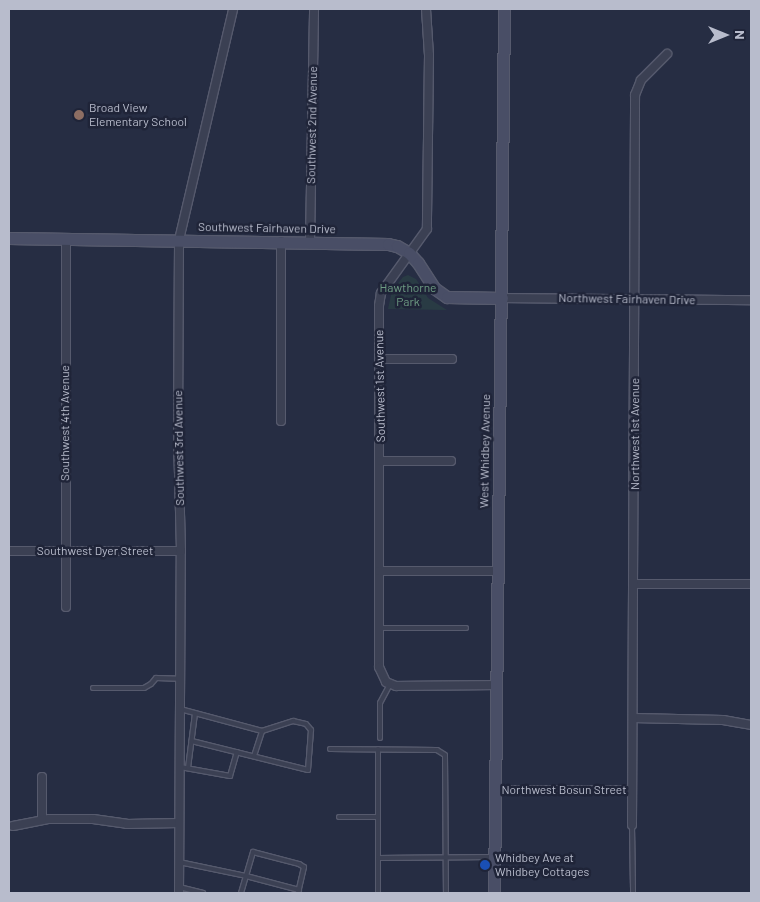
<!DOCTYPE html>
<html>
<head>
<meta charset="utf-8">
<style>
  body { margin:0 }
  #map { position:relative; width:760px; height:902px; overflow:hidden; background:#262d43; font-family:Barlow,sans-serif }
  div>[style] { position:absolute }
  .green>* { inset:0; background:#293b44 }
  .roads { filter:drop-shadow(1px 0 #565a6d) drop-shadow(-1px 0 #565a6d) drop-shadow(0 1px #565a6d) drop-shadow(0 -1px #565a6d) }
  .lane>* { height:4px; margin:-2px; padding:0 2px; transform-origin:2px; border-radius:2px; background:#3b4053 }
  .street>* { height:8px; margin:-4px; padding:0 4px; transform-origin:4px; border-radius:4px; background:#3b4053 }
  .secondary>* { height:11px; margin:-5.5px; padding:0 5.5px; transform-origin:5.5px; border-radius:5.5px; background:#494e66 }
  .dots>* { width:14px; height:14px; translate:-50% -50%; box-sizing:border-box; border:2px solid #1f2438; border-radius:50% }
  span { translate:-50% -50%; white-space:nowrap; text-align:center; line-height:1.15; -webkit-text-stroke:5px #1f2438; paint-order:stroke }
  .poi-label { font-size:12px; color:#b8bccc }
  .left { translate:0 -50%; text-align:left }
  .street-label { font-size:12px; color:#b8bccc }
  .park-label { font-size:12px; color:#6f9e84 }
  .frame { position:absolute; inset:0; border:10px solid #b8bccc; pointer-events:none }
  .north { position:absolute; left:700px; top:10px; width:50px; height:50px; -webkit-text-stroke:4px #1f2438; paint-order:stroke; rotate:90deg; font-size:14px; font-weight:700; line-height:20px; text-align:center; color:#b8bccc }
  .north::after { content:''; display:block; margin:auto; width:18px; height:22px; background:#b8bccc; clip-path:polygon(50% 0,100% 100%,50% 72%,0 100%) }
</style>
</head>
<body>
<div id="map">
  <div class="green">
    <div style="clip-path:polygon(408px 275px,416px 279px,428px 298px,447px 310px,388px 309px,392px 291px,403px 277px)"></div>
  </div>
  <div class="roads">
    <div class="lane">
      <div style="left:379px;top:628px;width:87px"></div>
      <div style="left:93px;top:688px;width:51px"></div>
      <div style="left:144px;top:688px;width:8px;rotate:-30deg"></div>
      <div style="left:151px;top:684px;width:8px;rotate:-50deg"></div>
      <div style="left:156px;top:678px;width:24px;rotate:2deg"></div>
      <div style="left:180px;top:709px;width:85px;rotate:15deg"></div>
      <div style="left:262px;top:731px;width:33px;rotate:-18deg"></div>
      <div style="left:293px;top:721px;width:13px;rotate:13deg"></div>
      <div style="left:306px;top:724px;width:8px;rotate:50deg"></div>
      <div style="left:311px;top:730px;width:40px;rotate:94.3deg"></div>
      <div style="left:308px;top:770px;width:120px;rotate:-166deg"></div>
      <div style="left:380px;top:738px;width:35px;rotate:-90deg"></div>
      <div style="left:380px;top:703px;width:21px;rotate:-62deg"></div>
      <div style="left:330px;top:749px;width:107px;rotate:0.5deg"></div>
      <div style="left:437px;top:750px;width:9px;rotate:32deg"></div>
      <div style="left:445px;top:755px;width:138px;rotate:89.6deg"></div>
      <div style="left:378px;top:749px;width:144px;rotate:90deg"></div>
      <div style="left:254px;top:756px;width:26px;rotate:-72deg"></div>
      <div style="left:180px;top:767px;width:51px;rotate:10.2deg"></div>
      <div style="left:230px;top:776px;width:25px;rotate:-74deg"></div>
      <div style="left:188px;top:768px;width:55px;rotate:-82.7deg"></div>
      <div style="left:339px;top:817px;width:39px"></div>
      <div style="left:632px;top:826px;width:67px;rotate:89.1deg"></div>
      <div style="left:378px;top:858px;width:114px;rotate:-0.5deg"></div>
      <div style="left:179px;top:862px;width:68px;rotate:11.8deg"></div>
      <div style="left:246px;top:876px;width:55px;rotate:14.8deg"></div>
      <div style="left:179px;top:887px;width:25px;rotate:14deg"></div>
      <div style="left:241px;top:893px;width:43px;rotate:-73.7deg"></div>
      <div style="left:253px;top:852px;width:48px;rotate:14.6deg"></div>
      <div style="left:299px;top:864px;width:6px;rotate:31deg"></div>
      <div style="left:304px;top:867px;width:27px;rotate:103deg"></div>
    </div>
    <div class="street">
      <div style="left:426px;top:9px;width:46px;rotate:86.3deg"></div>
      <div style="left:429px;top:55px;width:174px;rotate:90.7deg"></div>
      <div style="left:427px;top:229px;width:79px;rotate:125.7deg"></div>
      <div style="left:381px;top:293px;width:13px;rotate:99deg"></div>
      <div style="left:379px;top:306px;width:361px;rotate:90deg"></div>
      <div style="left:379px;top:667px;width:17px;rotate:65deg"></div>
      <div style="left:386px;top:682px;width:11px;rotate:22deg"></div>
      <div style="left:396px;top:686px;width:100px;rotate:-0.6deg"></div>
      <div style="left:281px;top:241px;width:180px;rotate:90deg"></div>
      <div style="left:310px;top:242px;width:233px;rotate:-89deg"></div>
      <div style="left:502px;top:298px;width:249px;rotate:0.5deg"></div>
      <div style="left:380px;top:359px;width:72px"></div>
      <div style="left:381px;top:461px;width:70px"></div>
      <div style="left:9px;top:551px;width:172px"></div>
      <div style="left:379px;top:571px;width:118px"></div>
      <div style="left:634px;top:584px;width:117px"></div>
      <div style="left:66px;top:607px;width:368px;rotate:-90deg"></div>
      <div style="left:633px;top:718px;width:90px;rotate:1.3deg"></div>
      <div style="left:723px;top:720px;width:28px;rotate:10deg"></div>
      <div style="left:495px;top:790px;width:137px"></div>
      <div style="left:42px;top:820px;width:43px;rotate:-90deg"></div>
      <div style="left:632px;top:825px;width:730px;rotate:-89.76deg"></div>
      <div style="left:635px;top:95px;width:16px;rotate:-68deg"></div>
      <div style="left:641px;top:80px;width:37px;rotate:-45deg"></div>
      <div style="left:13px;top:826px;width:37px;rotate:-11deg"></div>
      <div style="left:49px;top:819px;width:44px"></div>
      <div style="left:93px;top:819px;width:34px;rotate:8deg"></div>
      <div style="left:127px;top:824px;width:52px;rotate:-1.1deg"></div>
      <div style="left:179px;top:893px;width:342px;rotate:-89.7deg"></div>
      <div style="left:181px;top:551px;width:117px;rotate:-91.5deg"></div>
      <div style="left:178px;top:434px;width:194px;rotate:-89.7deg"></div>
      <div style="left:179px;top:240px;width:237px;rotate:-76.8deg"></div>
    </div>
    <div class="secondary">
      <div style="left:9px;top:238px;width:379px;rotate:0.9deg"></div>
      <div style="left:388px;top:244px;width:9px;rotate:13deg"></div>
      <div style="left:397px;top:246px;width:14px;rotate:30deg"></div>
      <div style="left:409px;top:253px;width:13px;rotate:48deg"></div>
      <div style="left:418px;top:263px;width:30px;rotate:57deg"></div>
      <div style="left:434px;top:288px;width:16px;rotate:35deg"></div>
      <div style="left:447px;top:297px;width:55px;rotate:1deg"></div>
      <div style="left:494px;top:893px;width:884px;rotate:-89.35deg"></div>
    </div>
  </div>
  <div class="dots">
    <div style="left:79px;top:115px;background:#8d6e63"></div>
    <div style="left:485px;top:865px;background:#1a4fb4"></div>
  </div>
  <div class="poi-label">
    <span class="left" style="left:89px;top:115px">Broad View<br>Elementary School</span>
    <span class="left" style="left:495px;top:865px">Whidbey Ave at<br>Whidbey Cottages</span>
  </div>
  <div class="street-label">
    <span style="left:312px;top:125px;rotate:-89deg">Southwest 2nd Avenue</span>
    <span style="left:267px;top:228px;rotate:1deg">Southwest Fairhaven Drive</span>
    <span style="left:627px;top:299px;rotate:1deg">Northwest Fairhaven Drive</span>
    <span style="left:380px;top:386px;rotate:-91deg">Southwest 1st Avenue</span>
    <span style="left:65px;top:423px;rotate:-90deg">Southwest 4th Avenue</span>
    <span style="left:635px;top:434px;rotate:-90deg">Northwest 1st Avenue</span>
    <span style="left:179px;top:448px;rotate:-91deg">Southwest 3rd Avenue</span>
    <span style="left:485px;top:451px;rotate:-89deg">West Whidbey Avenue</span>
    <span style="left:95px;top:551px">Southwest Dyer Street</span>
    <span style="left:564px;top:790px">Northwest Bosun Street</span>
  </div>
  <div class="park-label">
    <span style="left:408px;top:295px">Hawthorne<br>Park</span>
  </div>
  <div class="frame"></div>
  <div class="north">N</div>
</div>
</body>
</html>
